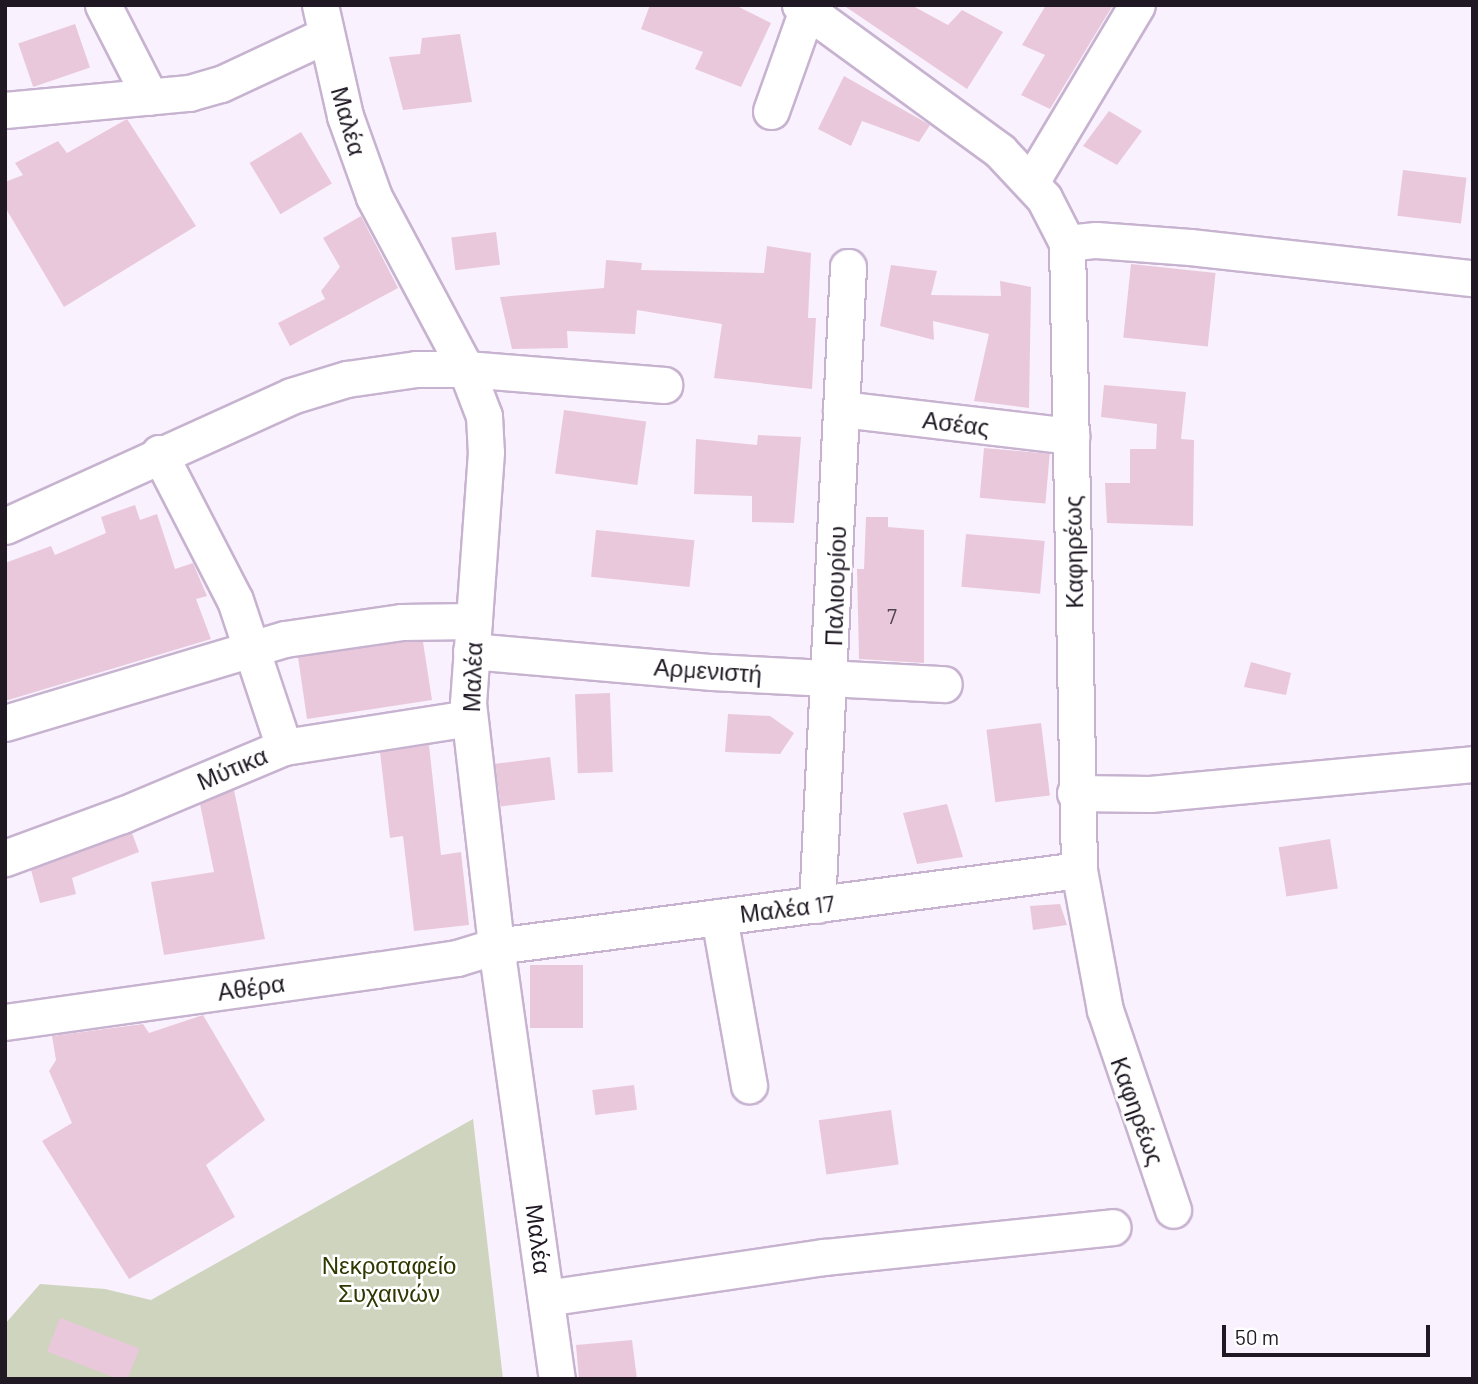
<!DOCTYPE html>
<html>
<head>
<meta charset="utf-8">
<style>
  body { margin:0 }
  #map { position:relative; width:1478px; height:1384px; overflow:hidden; background:#f9f1fd; font-family:Barlow,sans-serif }
  div>[style] { position:absolute }
  .green>* { inset:0; background:#ced4bd }
  .building>* { inset:0; background:#eac8dc; transform-origin:0 0 }
  .roads { filter:drop-shadow(2px 0 #c7b3d0) drop-shadow(-2px 0 #c7b3d0) drop-shadow(0 2px #c7b3d0) drop-shadow(0 -2px #c7b3d0) }
  .minor>* { height:35px; margin:-17.5px; padding:0 17.5px; transform-origin:17.5px; border-radius:17.5px; background:#fff }
  span { translate:-50% -50%; white-space:nowrap; text-align:center; line-height:1.15; -webkit-text-stroke:5px #fff; paint-order:stroke }
  .number-label { font-size:21px; color:#524552 }
  .number-label span { -webkit-text-stroke-width:0 }
  .street-label { font-size:24px; color:#201924 }
  .park-label { font-size:24px; color:#2f3800 }
  .frame { position:absolute; inset:0; border:7px solid #201924; pointer-events:none }
  .scale { position:absolute; left:1222px; top:1325px; width:208px; height:32px; box-sizing:border-box; border:4px solid #201924; border-top:0; padding-left:9px; font-size:21px; line-height:24px; white-space:nowrap; color:#201924; -webkit-text-stroke:5px #fff; paint-order:stroke }
</style>
</head>
<body>
<div id="map">
  <div class="green">
    <div style="clip-path:polygon(473px 1119px,503px 1379px,5px 1379px,5px 1324px,40px 1284px,105px 1289px,151px 1300px)"></div>
  </div>
  <div class="building">
    <div style="clip-path:polygon(650px 5px,735px 5px,771px 23px,741px 87px,695px 69px,703px 52px,641px 29px)"></div>
    <div style="clip-path:polygon(843px 5px,911px 5px,948px 25px,962px 10px,1003px 32px,967px 89px)"></div>
    <div style="clip-path:polygon(1046px 5px,1113px 5px,1050px 109px,1021px 95px,1045px 55px,1022px 45px)"></div>
    <div style="left:75px;top:24px;width:46px;height:60px;rotate:71deg"></div>
    <div style="clip-path:polygon(460px 34px,472px 102px,403px 110px,389px 57px,420px 54px,422px 38px)"></div>
    <div style="clip-path:polygon(844px 76px,930px 125px,919px 142px,862px 121px,851px 146px,818px 129px)"></div>
    <div style="clip-path:polygon(1109px 111px,1142px 131px,1117px 165px,1083px 146px)"></div>
    <div style="clip-path:polygon(127px 119px,196px 226px,64px 307px,5px 207px,5px 182px,23px 175px,15px 163px,58px 141px,67px 153px)"></div>
    <div style="left:301px;top:132px;width:60px;height:60px;rotate:59deg"></div>
    <div style="left:1403px;top:170px;width:64px;height:46px;rotate:7deg"></div>
    <div style="clip-path:polygon(361px 216px,398px 288px,290px 346px,278px 323px,325px 299px,321px 291px,340px 267px,323px 238px)"></div>
    <div style="left:496px;top:232px;width:33px;height:45px;rotate:83deg"></div>
    <div style="clip-path:polygon(767px 246px,811px 253px,808px 318px,816px 318px,812px 389px,714px 378px,722px 324px,637px 310px,635px 334px,567px 331px,568px 348px,512px 349px,500px 297px,604px 288px,606px 260px,642px 263px,641px 270px,764px 273px)"></div>
    <div style="left:1131px;top:264px;width:85px;height:74px;rotate:6deg"></div>
    <div style="clip-path:polygon(891px 265px,937px 271px,931px 295px,1001px 296px,1000px 281px,1031px 287px,1029px 408px,974px 401px,989px 334px,933px 321px,934px 340px,880px 326px)"></div>
    <div style="clip-path:polygon(1104px 385px,1186px 392px,1181px 439px,1194px 440px,1193px 526px,1107px 523px,1105px 483px,1130px 483px,1130px 449px,1156px 449px,1157px 424px,1101px 417px)"></div>
    <div style="left:564px;top:410px;width:83px;height:64px;rotate:8deg"></div>
    <div style="clip-path:polygon(758px 435px,801px 437px,794px 523px,752px 522px,752px 496px,694px 494px,696px 439px,757px 445px)"></div>
    <div style="left:984px;top:448px;width:66px;height:50px;rotate:5deg"></div>
    <div style="clip-path:polygon(135px 505px,140px 520px,157px 514px,175px 569px,193px 563px,207px 596px,196px 599px,211px 639px,5px 701px,5px 563px,51px 546px,55px 555px,106px 533px,101px 517px)"></div>
    <div style="clip-path:polygon(866px 517px,888px 517px,888px 527px,924px 530px,924px 663px,859px 659px,857px 569px,864px 569px)"></div>
    <div style="left:596px;top:530px;width:99px;height:47px;rotate:6deg"></div>
    <div style="left:966px;top:534px;width:79px;height:53px;rotate:5deg"></div>
    <div style="clip-path:polygon(403px 642px,423px 642px,432px 700px,307px 719px,298px 657px)"></div>
    <div style="clip-path:polygon(1251px 662px,1291px 673px,1286px 695px,1244px 687px)"></div>
    <div style="left:610px;top:693px;width:79px;height:35px;rotate:88deg"></div>
    <div style="clip-path:polygon(728px 714px,770px 716px,794px 733px,780px 754px,725px 752px)"></div>
    <div style="left:1041px;top:723px;width:73px;height:55px;rotate:83deg"></div>
    <div style="clip-path:polygon(429px 745px,441px 855px,461px 852px,469px 925px,414px 931px,403px 836px,390px 838px,380px 752px)"></div>
    <div style="left:550px;top:757px;width:43px;height:55px;rotate:83deg"></div>
    <div style="clip-path:polygon(234px 790px,265px 939px,164px 955px,151px 882px,214px 872px,200px 804px)"></div>
    <div style="clip-path:polygon(947px 804px,963px 857px,917px 864px,903px 813px)"></div>
    <div style="clip-path:polygon(132px 833px,139px 852px,72px 878px,76px 894px,40px 903px,31px 870px)"></div>
    <div style="left:1330px;top:839px;width:50px;height:52px;rotate:81deg"></div>
    <div style="clip-path:polygon(1060px 904px,1067px 925px,1033px 930px,1030px 906px)"></div>
    <div style="left:530px;top:965px;width:53px;height:63px"></div>
    <div style="clip-path:polygon(203px 1015px,265px 1120px,206px 1165px,235px 1217px,129px 1279px,42px 1141px,72px 1123px,49px 1071px,56px 1060px,52px 1036px,143px 1024px,149px 1033px)"></div>
    <div style="left:634px;top:1085px;width:25px;height:42px;rotate:83deg"></div>
    <div style="left:891px;top:1110px;width:55px;height:73px;rotate:82deg"></div>
    <div style="left:60px;top:1318px;width:85px;height:36px;rotate:21deg"></div>
    <div style="clip-path:polygon(632px 1340px,637px 1379px,579px 1379px,576px 1345px)"></div>
  </div>
  <div class="roads">
    <div class="minor">
      <div style="left:103px;top:5px;width:103px;rotate:62.9deg"></div>
      <div style="left:320px;top:5px;width:114px;rotate:77.3deg"></div>
      <div style="left:345px;top:116px;width:86px;rotate:70.3deg"></div>
      <div style="left:374px;top:197px;width:195px;rotate:61.9deg"></div>
      <div style="left:466px;top:369px;width:50px;rotate:69deg"></div>
      <div style="left:484px;top:416px;width:36px;rotate:87deg"></div>
      <div style="left:486px;top:452px;width:252px;rotate:94.1deg"></div>
      <div style="left:468px;top:703px;width:245px;rotate:83.4deg"></div>
      <div style="left:496px;top:946px;width:437px;rotate:82deg"></div>
      <div style="left:800px;top:5px;width:248px;rotate:36.1deg"></div>
      <div style="left:1000px;top:151px;width:64px;rotate:46.9deg"></div>
      <div style="left:1044px;top:198px;width:51px;rotate:62.9deg"></div>
      <div style="left:1067px;top:243px;width:627px;rotate:88.9deg"></div>
      <div style="left:1079px;top:870px;width:142px;rotate:79.5deg"></div>
      <div style="left:1105px;top:1010px;width:211px;rotate:71.2deg"></div>
      <div style="left:5px;top:110px;width:185px;rotate:-5.3deg"></div>
      <div style="left:189px;top:93px;width:33px;rotate:-16deg"></div>
      <div style="left:221px;top:84px;width:116px;rotate:-25deg"></div>
      <div style="left:771px;top:111px;width:107px;rotate:-70.4deg"></div>
      <div style="left:1031px;top:182px;width:206px;rotate:-59.1deg"></div>
      <div style="left:1067px;top:243px;width:29px;rotate:-6deg"></div>
      <div style="left:1096px;top:240px;width:94px;rotate:4.3deg"></div>
      <div style="left:1190px;top:247px;width:285px;rotate:6.3deg"></div>
      <div style="left:841px;top:409px;width:232px;rotate:6.7deg"></div>
      <div style="left:159px;top:453px;width:165px;rotate:62.7deg"></div>
      <div style="left:235px;top:600px;width:155px;rotate:71.6deg"></div>
      <div style="left:5px;top:526px;width:314px;rotate:-24.4deg"></div>
      <div style="left:291px;top:396px;width:59px;rotate:-16.9deg"></div>
      <div style="left:347px;top:379px;width:70px;rotate:-8.2deg"></div>
      <div style="left:416px;top:369px;width:50px"></div>
      <div style="left:466px;top:369px;width:199px;rotate:4.6deg"></div>
      <div style="left:471px;top:651px;width:242px;rotate:5deg"></div>
      <div style="left:712px;top:672px;width:232px;rotate:3deg"></div>
      <div style="left:5px;top:723px;width:292px;rotate:-16.7deg"></div>
      <div style="left:285px;top:639px;width:117px;rotate:-8.3deg"></div>
      <div style="left:401px;top:622px;width:73px;rotate:-0.8deg"></div>
      <div style="left:1075px;top:793px;width:75px;rotate:0.8deg"></div>
      <div style="left:1150px;top:794px;width:324px;rotate:-5.3deg"></div>
      <div style="left:5px;top:858px;width:125px;rotate:-20.2deg"></div>
      <div style="left:122px;top:815px;width:176px;rotate:-22.8deg"></div>
      <div style="left:284px;top:747px;width:187px;rotate:-8.9deg"></div>
      <div style="left:817px;top:905px;width:639px;rotate:-87.22deg"></div>
      <div style="left:719px;top:917px;width:171px;rotate:79.9deg"></div>
      <div style="left:5px;top:1022px;width:375px;rotate:-8deg"></div>
      <div style="left:376px;top:970px;width:82px;rotate:-8.4deg"></div>
      <div style="left:457px;top:958px;width:41px;rotate:-17.1deg"></div>
      <div style="left:496px;top:946px;width:588px;rotate:-7.43deg"></div>
      <div style="left:546px;top:1298px;width:281px;rotate:-8.4deg"></div>
      <div style="left:824px;top:1257px;width:290px;rotate:-5.9deg"></div>
    </div>
  </div>
  <div class="number-label">
    <span style="left:892px;top:616px">7</span>
  </div>
  <div class="street-label">
    <span style="left:349px;top:121px;rotate:74deg">Μαλέα</span>
    <span style="left:956px;top:423px;rotate:7deg">Ασέας</span>
    <span style="left:1073px;top:552px;rotate:-91deg">Καφηρέως</span>
    <span style="left:835px;top:586px;rotate:-88deg">Παλιουρίου</span>
    <span style="left:708px;top:670px;rotate:4deg">Αρμενιστή</span>
    <span style="left:472px;top:677px;rotate:-88deg">Μαλέα</span>
    <span style="left:232px;top:768px;rotate:-23deg">Μύτικα</span>
    <span style="left:787px;top:908px;rotate:-7deg">Μαλέα 17</span>
    <span style="left:251px;top:987px;rotate:-8deg">Αθέρα</span>
    <span style="left:1138px;top:1111px;rotate:70deg">Καφηρέως</span>
    <span style="left:539px;top:1239px;rotate:83deg">Μαλέα</span>
  </div>
  <div class="park-label">
    <span style="left:389px;top:1279px">Νεκροταφείο<br>Συχαινών</span>
  </div>
  <div class="frame"></div>
  <div class="scale">50 m</div>
</div>
</body>
</html>
